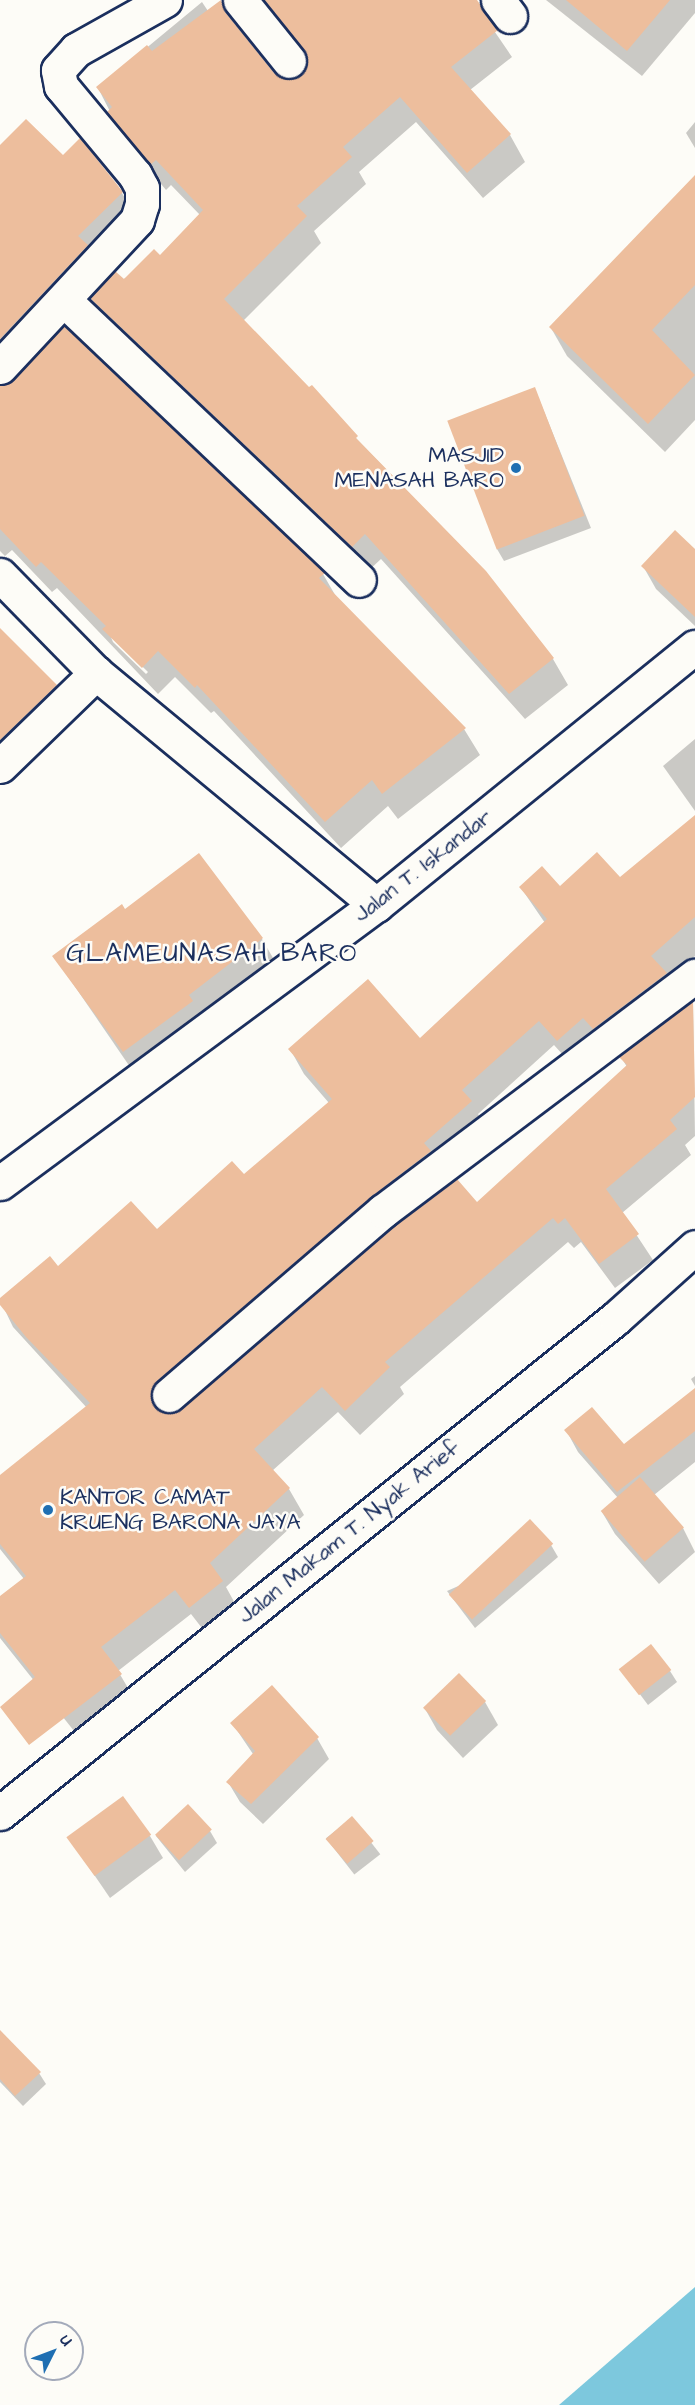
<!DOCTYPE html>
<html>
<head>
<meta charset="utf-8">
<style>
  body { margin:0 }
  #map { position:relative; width:695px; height:2405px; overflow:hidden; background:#fdfcf7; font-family:"Architects Daughter",sans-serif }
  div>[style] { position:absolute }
  .water>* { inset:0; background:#7dc8dd }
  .shadow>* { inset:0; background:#0003; transform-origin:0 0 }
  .building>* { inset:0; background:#edbe9d; transform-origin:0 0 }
  .roads { filter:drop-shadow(2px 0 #1b2f5e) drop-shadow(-2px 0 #1b2f5e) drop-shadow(0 2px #1b2f5e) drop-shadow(0 -2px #1b2f5e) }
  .street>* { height:33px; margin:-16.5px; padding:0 16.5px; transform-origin:16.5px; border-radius:16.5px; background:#fdfcf7 }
  .secondary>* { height:33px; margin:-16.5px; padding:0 16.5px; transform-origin:16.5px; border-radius:16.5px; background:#fdfcf7 }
  .dots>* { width:16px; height:16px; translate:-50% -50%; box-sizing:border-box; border:3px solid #fdfcf7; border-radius:50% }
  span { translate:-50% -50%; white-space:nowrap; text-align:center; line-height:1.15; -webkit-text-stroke:5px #fdfcf7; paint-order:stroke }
  .poi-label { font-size:22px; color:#1b2f5e }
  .right { translate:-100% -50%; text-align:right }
  .left { translate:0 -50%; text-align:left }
  .street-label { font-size:22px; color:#1b2f5e }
  .quarter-label { font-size:26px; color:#1b2f5e; letter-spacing:1.5px }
  .north { position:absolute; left:24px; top:2321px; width:60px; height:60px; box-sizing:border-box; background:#fdfcf7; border:2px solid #a3aaba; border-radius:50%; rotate:48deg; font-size:16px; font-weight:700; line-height:24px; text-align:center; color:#1b2f5e }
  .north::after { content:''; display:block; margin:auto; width:21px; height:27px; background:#1f6fb2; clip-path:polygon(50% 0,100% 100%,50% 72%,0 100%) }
</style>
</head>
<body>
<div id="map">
  <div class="water">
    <div style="clip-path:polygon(695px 2287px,695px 2405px,559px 2405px)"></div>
  </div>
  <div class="shadow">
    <div style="clip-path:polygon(261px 0,473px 0,512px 57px,470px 90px,510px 135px,525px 162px,483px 198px,416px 122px,359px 172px,366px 184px,314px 231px,321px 243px,243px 321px,485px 572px,553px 659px,568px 685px,525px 719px,381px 559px,367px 572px,107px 325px,91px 299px,160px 257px,200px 215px,171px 185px,166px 190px,124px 139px,98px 88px,202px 2px,212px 17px,223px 9px,274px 74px,291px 81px,301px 77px,307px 59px)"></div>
    <div style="clip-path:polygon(546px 0,695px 0,695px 13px,642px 76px)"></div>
    <div style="clip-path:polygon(695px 122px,695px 148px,686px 133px)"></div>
    <div style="clip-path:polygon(0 147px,63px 157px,122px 193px,137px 219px,0 383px)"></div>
    <div style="clip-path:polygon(695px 215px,695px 420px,665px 452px,567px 356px,551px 328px)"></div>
    <div style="clip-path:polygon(evenodd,0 386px,323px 574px,338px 600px,464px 729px,480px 755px,398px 819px,388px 806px,341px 848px,214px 711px,211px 713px,175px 677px,158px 694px,57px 588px,52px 592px,12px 550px,5px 556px,0 551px,0 386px,110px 635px,148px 672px,146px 674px,113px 642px,110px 635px)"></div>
    <div style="clip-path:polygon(535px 389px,591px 528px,504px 561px,497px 549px)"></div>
    <div style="clip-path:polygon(695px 551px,695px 626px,656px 589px,643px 566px)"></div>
    <div style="clip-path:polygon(0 635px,56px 686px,70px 710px,0 780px)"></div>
    <div style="clip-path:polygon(695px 739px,695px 811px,663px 766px)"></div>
    <div style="clip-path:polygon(695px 817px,695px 956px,573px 1066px,554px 1045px,478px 1114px,486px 1128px,171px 1407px,168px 1414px,182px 1410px,477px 1204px,627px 1067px,621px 1057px,693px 1003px,695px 1136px,685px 1145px,691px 1155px,622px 1213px,653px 1260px,615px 1288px,581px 1242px,574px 1248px,568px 1242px,400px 1387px,404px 1394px,360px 1435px,338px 1412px,272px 1471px,289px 1489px,304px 1515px,226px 1587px,237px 1607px,205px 1632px,191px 1614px,118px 1671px,135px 1700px,82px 1741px,0 1638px,0 1598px,24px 1579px,0 1549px,0 1477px,87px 1408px,13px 1327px,0 1300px,58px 1268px,157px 1232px,244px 1176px,329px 1103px,304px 1074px,290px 1049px,420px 1040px,545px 923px,521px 888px,560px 888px,620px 879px)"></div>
    <div style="clip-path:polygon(125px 911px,262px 939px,280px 970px,141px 1083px,54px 956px)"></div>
    <div style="clip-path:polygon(695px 1376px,695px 1386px,691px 1379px)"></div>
    <div style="clip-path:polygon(695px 1390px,695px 1462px,654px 1495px,683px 1528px,695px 1552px,659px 1584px,615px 1534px,602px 1512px,618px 1498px,578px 1452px,566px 1430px,624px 1446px)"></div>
    <div style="clip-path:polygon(551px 1545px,558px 1557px,475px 1628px,447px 1591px)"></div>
    <div style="clip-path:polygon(621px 1669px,670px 1671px,677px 1682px,648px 1705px)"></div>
    <div style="clip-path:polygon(485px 1702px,498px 1725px,463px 1758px,437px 1730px,424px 1707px)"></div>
    <div style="clip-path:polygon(232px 1723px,317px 1738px,329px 1759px,263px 1824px,240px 1802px,228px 1782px,253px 1754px)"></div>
    <div style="left:352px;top:1818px;width:46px;height:33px;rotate:52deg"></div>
    <div style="clip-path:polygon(210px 1831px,217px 1843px,185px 1872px,156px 1836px)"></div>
    <div style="clip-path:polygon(150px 1836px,163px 1858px,110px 1898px,69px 1838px)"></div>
    <div style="clip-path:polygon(0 2059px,39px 2073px,46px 2084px,23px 2106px,0 2082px)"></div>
  </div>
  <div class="building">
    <div style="clip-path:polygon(221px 0,225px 12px,274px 73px,291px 80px,301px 75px,307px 58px,264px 0,477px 0,498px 30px,451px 67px,511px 134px,467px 173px,400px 97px,343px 147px,352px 157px,297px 206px,307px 216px,224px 299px,309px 387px,312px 385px,358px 436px,356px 438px,486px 571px,554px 658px,509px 694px,365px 534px,352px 547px,90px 298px,115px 271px,124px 279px,154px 249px,160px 255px,203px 210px,156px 160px,150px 165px,107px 112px,112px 107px,96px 87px,147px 45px,152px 51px)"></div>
    <div style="clip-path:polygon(566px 0,670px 0,627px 51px)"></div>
    <div style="clip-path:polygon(26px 119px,63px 155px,80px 138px,123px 192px,78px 236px,88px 245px,0 339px,0 145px)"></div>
    <div style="clip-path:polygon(695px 175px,695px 285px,652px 330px,695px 375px,648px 424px,549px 327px)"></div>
    <div style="clip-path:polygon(64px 326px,325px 573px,319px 578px,466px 728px,382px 794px,372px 780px,325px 822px,197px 685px,195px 688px,158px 651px,142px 668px,102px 629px,106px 626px,41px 562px,36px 567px,0 529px,0 385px,14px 380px)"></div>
    <div style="left:535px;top:387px;width:138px;height:94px;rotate:69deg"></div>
    <div style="clip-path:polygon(675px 530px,695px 549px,695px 617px,641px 566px)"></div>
    <div style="clip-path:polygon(0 628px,57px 685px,0 740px)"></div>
    <div style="clip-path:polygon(695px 815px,695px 917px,651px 956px,667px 973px,593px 1029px,583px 1018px,557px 1041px,539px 1021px,462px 1090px,472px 1101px,424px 1143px,431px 1151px,371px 1197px,157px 1381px,151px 1399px,163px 1413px,181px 1409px,395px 1226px,457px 1179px,477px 1202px,627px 1065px,619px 1057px,693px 1001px,695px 1097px,670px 1120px,677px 1129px,606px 1189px,639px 1234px,599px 1264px,565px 1218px,558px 1224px,553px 1218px,385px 1362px,390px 1367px,345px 1411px,322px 1387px,254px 1449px,290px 1488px,210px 1563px,223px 1581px,189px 1608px,175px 1590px,101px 1647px,122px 1674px,29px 1745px,0 1707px,35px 1677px,0 1633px,0 1596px,26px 1576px,0 1544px,0 1475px,90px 1403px,26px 1337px,0 1305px,0 1298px,50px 1256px,58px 1266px,131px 1201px,157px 1229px,232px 1161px,244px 1174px,332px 1099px,288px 1049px,368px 979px,420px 1038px,547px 919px,519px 887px,542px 866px,560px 886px,597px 852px,620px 877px)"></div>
    <div style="clip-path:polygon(199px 853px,263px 938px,189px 995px,193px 1001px,123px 1052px,52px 956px,122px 904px,125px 909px)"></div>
    <div style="clip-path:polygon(695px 1388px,695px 1431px,617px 1492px,564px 1430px,592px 1407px,624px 1444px)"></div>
    <div style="left:640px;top:1477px;width:67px;height:52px;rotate:49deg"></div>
    <div style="left:530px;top:1519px;width:34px;height:111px;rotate:47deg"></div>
    <div style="left:651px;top:1644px;width:33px;height:41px;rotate:52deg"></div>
    <div style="left:459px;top:1673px;width:39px;height:50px;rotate:46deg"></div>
    <div style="clip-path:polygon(272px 1685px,319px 1737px,251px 1804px,226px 1782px,255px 1751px,230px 1723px)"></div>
    <div style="left:123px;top:1796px;width:48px;height:70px;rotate:54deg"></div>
    <div style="left:188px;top:1804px;width:35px;height:45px;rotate:47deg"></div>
    <div style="left:352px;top:1816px;width:33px;height:35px;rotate:49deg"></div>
    <div style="clip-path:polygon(0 2030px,41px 2072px,15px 2096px,0 2079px)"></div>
  </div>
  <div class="roads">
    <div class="street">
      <div style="left:240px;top:0;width:78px;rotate:51.2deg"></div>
      <div style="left:498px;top:0;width:20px;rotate:53deg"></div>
      <div style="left:65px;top:301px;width:405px;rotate:43.5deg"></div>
      <div style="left:0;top:367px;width:201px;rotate:-47deg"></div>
      <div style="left:137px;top:220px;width:17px;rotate:-73deg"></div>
      <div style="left:142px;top:204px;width:16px;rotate:-90deg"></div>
      <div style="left:142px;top:188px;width:15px;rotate:-118deg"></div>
      <div style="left:135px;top:175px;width:116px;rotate:-129.7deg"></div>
      <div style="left:61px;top:86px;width:16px;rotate:-101deg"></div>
      <div style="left:58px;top:70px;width:27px;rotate:-48deg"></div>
      <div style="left:76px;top:50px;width:102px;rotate:-29.3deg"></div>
      <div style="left:0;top:575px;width:137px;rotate:45.6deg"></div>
      <div style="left:96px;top:673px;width:364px;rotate:39.6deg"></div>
      <div style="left:0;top:766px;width:134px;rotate:-44.1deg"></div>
      <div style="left:169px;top:1395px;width:282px;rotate:-40.7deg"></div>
      <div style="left:383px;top:1211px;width:391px;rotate:-37deg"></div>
    </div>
    <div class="secondary">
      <div style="left:0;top:1183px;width:468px;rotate:-36.5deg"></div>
      <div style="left:376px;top:905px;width:410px;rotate:-39deg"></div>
      <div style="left:0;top:1813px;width:790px;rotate:-38.78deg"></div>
      <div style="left:616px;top:1318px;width:106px;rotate:-41.9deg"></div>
    </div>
  </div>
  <div class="dots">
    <div style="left:516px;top:468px;background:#1f6fb2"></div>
    <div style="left:48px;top:1510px;background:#1f6fb2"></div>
  </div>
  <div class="poi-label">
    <span class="right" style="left:504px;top:468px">MASJID<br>MENASAH BARO</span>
    <span class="left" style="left:60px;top:1510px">KANTOR CAMAT<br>KRUENG BARONA JAYA</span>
  </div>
  <div class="street-label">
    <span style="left:423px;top:866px;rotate:-38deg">Jalan T. Iskandar</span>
    <span style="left:349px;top:1532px;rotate:-39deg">Jalan Makam T. Nyak Arief</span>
  </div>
  <div class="quarter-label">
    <span style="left:212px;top:954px">GLAMEUNASAH BARO</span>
  </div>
  <div class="north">U</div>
</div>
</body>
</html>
